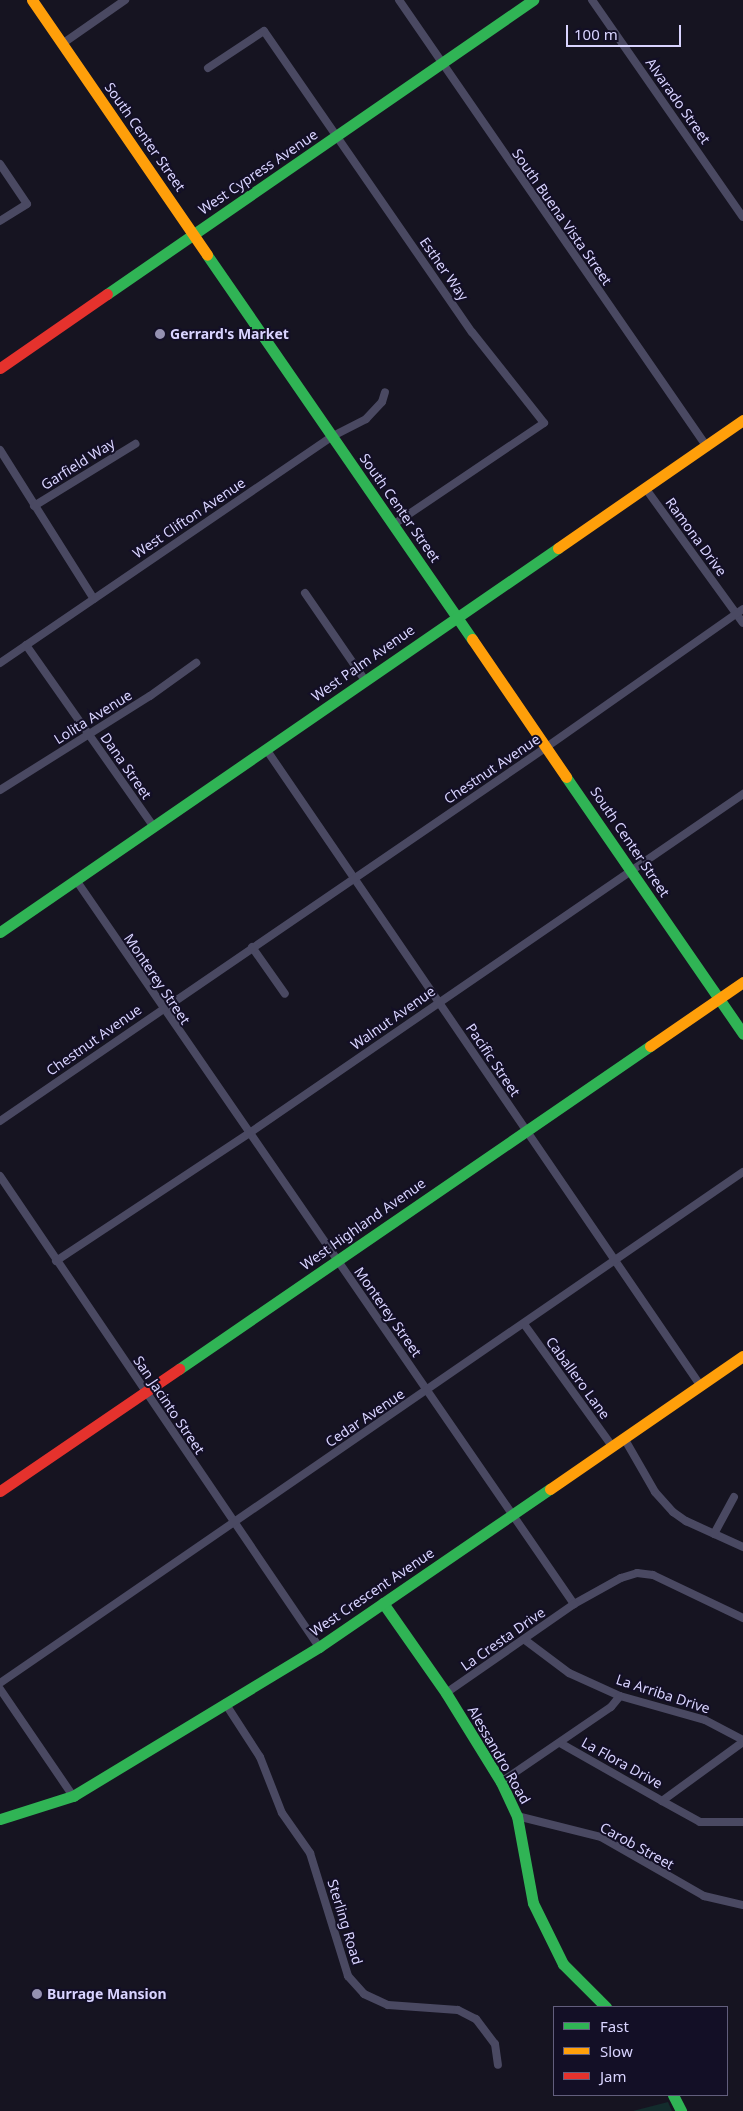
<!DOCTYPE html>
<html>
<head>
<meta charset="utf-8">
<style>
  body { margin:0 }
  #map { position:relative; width:743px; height:2111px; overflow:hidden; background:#161421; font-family:"Noto Sans",sans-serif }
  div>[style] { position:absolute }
  .green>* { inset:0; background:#132c2d }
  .street>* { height:8px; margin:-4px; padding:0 4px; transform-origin:4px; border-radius:4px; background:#4a4962 }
  .fast>* { height:11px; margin:-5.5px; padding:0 5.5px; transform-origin:5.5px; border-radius:5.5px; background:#30b455 }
  .slow>* { height:11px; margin:-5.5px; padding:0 5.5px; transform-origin:5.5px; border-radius:5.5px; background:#ff9f0a }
  .jam>* { height:11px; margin:-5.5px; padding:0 5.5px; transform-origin:5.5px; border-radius:5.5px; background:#e5322d }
  .dots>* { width:14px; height:14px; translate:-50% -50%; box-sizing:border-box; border:2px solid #130f26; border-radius:50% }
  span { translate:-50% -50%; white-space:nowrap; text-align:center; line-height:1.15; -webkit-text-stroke:4px #130f26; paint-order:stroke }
  .street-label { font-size:14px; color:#d9d4ff }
  .poi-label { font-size:14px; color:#d9d4ff; font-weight:700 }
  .left { translate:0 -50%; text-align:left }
  .legend { position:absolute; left:553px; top:2006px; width:175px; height:90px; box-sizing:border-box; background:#130f26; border:1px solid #625e7d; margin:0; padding:6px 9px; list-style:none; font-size:15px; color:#d9d4ff }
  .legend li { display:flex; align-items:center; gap:10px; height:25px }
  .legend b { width:25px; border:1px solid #625e7d }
  .scale { position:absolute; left:566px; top:25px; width:115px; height:22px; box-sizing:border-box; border:2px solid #d9d4ff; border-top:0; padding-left:6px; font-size:15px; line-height:18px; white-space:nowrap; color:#d9d4ff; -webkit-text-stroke:4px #130f26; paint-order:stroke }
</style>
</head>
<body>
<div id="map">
  <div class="green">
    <div style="clip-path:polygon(668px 2102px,672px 2111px,633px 2111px)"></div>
  </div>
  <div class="street">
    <div style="left:399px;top:0;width:543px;rotate:55.43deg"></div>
    <div style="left:592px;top:0;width:264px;rotate:55.2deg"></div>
    <div style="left:62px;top:44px;width:77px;rotate:-34.9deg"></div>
    <div style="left:208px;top:68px;width:67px;rotate:-33.5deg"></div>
    <div style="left:264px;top:31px;width:366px;rotate:55.4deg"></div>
    <div style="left:472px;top:332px;width:116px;rotate:51.6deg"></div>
    <div style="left:544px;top:423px;width:182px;rotate:146deg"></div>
    <div style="left:0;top:164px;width:48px;rotate:56deg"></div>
    <div style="left:27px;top:204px;width:32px;rotate:148deg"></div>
    <div style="left:0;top:450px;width:176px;rotate:57.8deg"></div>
    <div style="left:646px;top:489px;width:165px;rotate:54.1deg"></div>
    <div style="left:34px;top:506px;width:119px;rotate:-31.5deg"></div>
    <div style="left:305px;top:593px;width:104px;rotate:55.5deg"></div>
    <div style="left:26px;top:645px;width:223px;rotate:54.9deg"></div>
    <div style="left:0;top:663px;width:401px;rotate:-34.3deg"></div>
    <div style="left:331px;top:437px;width:39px;rotate:-27deg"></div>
    <div style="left:366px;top:419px;width:23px;rotate:-47deg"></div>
    <div style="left:382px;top:402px;width:10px;rotate:-73deg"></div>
    <div style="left:266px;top:749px;width:770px;rotate:55.69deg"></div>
    <div style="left:0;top:790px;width:177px;rotate:-32.1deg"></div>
    <div style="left:150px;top:696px;width:57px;rotate:-35.7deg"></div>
    <div style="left:76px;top:880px;width:879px;rotate:55.48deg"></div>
    <div style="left:574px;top:1604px;width:54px;rotate:-29deg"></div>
    <div style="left:621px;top:1578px;width:17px;rotate:-17deg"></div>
    <div style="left:637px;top:1573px;width:16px;rotate:7deg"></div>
    <div style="left:653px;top:1575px;width:100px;rotate:25.5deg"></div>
    <div style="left:252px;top:947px;width:57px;rotate:54.9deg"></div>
    <div style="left:0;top:1121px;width:664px;rotate:-34.38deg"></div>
    <div style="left:548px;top:746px;width:238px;rotate:-35.1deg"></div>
    <div style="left:0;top:1176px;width:569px;rotate:55.89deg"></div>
    <div style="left:56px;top:1261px;width:230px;rotate:-33.5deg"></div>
    <div style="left:248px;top:1134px;width:601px;rotate:-34.48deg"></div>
    <div style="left:524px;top:1324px;width:150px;rotate:54.2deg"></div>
    <div style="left:624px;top:1438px;width:62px;rotate:60.1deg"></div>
    <div style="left:655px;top:1492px;width:27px;rotate:48deg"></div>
    <div style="left:673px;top:1512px;width:16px;rotate:35deg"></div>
    <div style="left:686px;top:1521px;width:63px;rotate:24.5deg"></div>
    <div style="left:714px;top:1534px;width:42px;rotate:-61.6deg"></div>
    <div style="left:525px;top:1640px;width:55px;rotate:36.9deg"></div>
    <div style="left:569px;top:1673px;width:56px;rotate:24.3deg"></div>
    <div style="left:620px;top:1696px;width:88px;rotate:15.8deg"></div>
    <div style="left:705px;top:1720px;width:43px;rotate:27.8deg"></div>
    <div style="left:0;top:1683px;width:902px;rotate:-34.52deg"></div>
    <div style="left:0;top:1689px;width:130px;rotate:55.7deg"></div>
    <div style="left:446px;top:1693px;width:156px;rotate:-34.8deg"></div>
    <div style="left:225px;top:1703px;width:64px;rotate:57.1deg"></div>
    <div style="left:260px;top:1757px;width:60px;rotate:68.6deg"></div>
    <div style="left:282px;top:1813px;width:49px;rotate:55deg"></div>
    <div style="left:310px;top:1853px;width:129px;rotate:72.8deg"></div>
    <div style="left:348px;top:1976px;width:24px;rotate:48deg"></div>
    <div style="left:364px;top:1994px;width:26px;rotate:25deg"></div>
    <div style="left:388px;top:2005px;width:70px;rotate:4.1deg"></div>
    <div style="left:458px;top:2010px;width:20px;rotate:27deg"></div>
    <div style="left:476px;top:2019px;width:31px;rotate:53deg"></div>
    <div style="left:495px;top:2044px;width:21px;rotate:82deg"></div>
    <div style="left:560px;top:1743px;width:117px;rotate:29.6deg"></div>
    <div style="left:662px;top:1801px;width:100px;rotate:-36.1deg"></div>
    <div style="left:501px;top:1782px;width:133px;rotate:-34.3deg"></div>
    <div style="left:611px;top:1707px;width:14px;rotate:-51deg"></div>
    <div style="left:662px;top:1801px;width:43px;rotate:28.9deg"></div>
    <div style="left:700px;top:1822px;width:43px"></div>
    <div style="left:517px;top:1816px;width:87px;rotate:14deg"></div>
    <div style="left:601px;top:1837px;width:119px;rotate:29.8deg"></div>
    <div style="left:704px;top:1896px;width:40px;rotate:13deg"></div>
  </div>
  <div class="fast">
    <div style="left:207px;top:255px;width:467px;rotate:55.4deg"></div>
    <div style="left:107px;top:294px;width:518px;rotate:-34.61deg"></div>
    <div style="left:566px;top:777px;width:312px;rotate:55.4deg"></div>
    <div style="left:0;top:932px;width:677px;rotate:-34.53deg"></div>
    <div style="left:179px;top:1369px;width:571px;rotate:-34.44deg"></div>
    <div style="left:383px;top:1603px;width:110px;rotate:55deg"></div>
    <div style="left:446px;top:1693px;width:105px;rotate:58.3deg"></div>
    <div style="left:501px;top:1782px;width:38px;rotate:65deg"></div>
    <div style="left:517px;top:1816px;width:88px;rotate:79.6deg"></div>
    <div style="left:533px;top:1903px;width:68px;rotate:63.8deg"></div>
    <div style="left:563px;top:1964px;width:61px;rotate:45deg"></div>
    <div style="left:0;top:1819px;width:77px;rotate:-17.5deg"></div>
    <div style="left:73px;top:1796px;width:288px;rotate:-31.2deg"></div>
    <div style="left:319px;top:1647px;width:280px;rotate:-34.4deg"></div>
    <div style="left:673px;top:2095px;width:18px;rotate:63deg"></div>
  </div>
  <div class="slow">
    <div style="left:32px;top:0;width:309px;rotate:55.5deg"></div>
    <div style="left:558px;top:548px;width:225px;rotate:-34.7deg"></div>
    <div style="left:472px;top:639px;width:167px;rotate:55.7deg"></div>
    <div style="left:650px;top:1046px;width:113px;rotate:-34.5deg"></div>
    <div style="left:550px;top:1489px;width:234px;rotate:-34.6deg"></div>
  </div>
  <div class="jam">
    <div style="left:0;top:368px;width:130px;rotate:-34.7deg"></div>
    <div style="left:0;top:1491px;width:217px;rotate:-34.3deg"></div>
  </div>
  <div class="dots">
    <div style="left:160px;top:334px;background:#9591b1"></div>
    <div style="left:37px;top:1994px;background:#9591b1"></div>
  </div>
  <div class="street-label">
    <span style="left:678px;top:101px;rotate:55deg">Alvarado Street</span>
    <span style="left:145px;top:137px;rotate:55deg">South Center Street</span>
    <span style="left:258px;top:172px;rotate:-34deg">West Cypress Avenue</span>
    <span style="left:562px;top:217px;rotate:55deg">South Buena Vista Street</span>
    <span style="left:444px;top:269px;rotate:55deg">Esther Way</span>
    <span style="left:78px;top:464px;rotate:-32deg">Garfield Way</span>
    <span style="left:400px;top:508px;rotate:55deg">South Center Street</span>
    <span style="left:189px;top:518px;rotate:-34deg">West Clifton Avenue</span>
    <span style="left:696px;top:537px;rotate:54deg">Ramona Drive</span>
    <span style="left:363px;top:663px;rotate:-35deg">West Palm Avenue</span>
    <span style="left:93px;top:717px;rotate:-32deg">Lolita Avenue</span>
    <span style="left:126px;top:766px;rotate:55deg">Dana Street</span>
    <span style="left:492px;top:769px;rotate:-34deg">Chestnut Avenue</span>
    <span style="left:630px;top:842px;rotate:56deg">South Center Street</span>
    <span style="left:157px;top:979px;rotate:56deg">Monterey Street</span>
    <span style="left:393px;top:1018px;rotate:-35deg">Walnut Avenue</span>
    <span style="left:94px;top:1040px;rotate:-35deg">Chestnut Avenue</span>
    <span style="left:493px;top:1060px;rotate:56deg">Pacific Street</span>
    <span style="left:363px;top:1224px;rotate:-35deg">West Highland Avenue</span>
    <span style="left:388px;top:1312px;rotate:55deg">Monterey Street</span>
    <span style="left:578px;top:1378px;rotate:54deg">Caballero Lane</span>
    <span style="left:169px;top:1405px;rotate:56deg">San Jacinto Street</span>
    <span style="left:365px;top:1418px;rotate:-34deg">Cedar Avenue</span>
    <span style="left:372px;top:1592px;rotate:-34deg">West Crescent Avenue</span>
    <span style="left:503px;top:1639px;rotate:-35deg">La Cresta Drive</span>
    <span style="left:663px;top:1694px;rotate:18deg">La Arriba Drive</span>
    <span style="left:499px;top:1755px;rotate:60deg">Alessandro Road</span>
    <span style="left:622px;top:1763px;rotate:29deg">La Flora Drive</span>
    <span style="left:637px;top:1846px;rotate:29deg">Carob Street</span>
    <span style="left:345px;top:1922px;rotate:73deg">Sterling Road</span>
  </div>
  <div class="poi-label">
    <span class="left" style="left:170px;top:334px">Gerrard's Market</span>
    <span class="left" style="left:47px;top:1994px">Burrage Mansion</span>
  </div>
  <ul class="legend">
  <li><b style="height:6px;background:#30b455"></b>Fast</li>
  <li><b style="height:6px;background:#ff9f0a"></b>Slow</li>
  <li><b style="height:6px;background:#e5322d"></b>Jam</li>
  </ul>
  <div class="scale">100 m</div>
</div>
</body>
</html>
